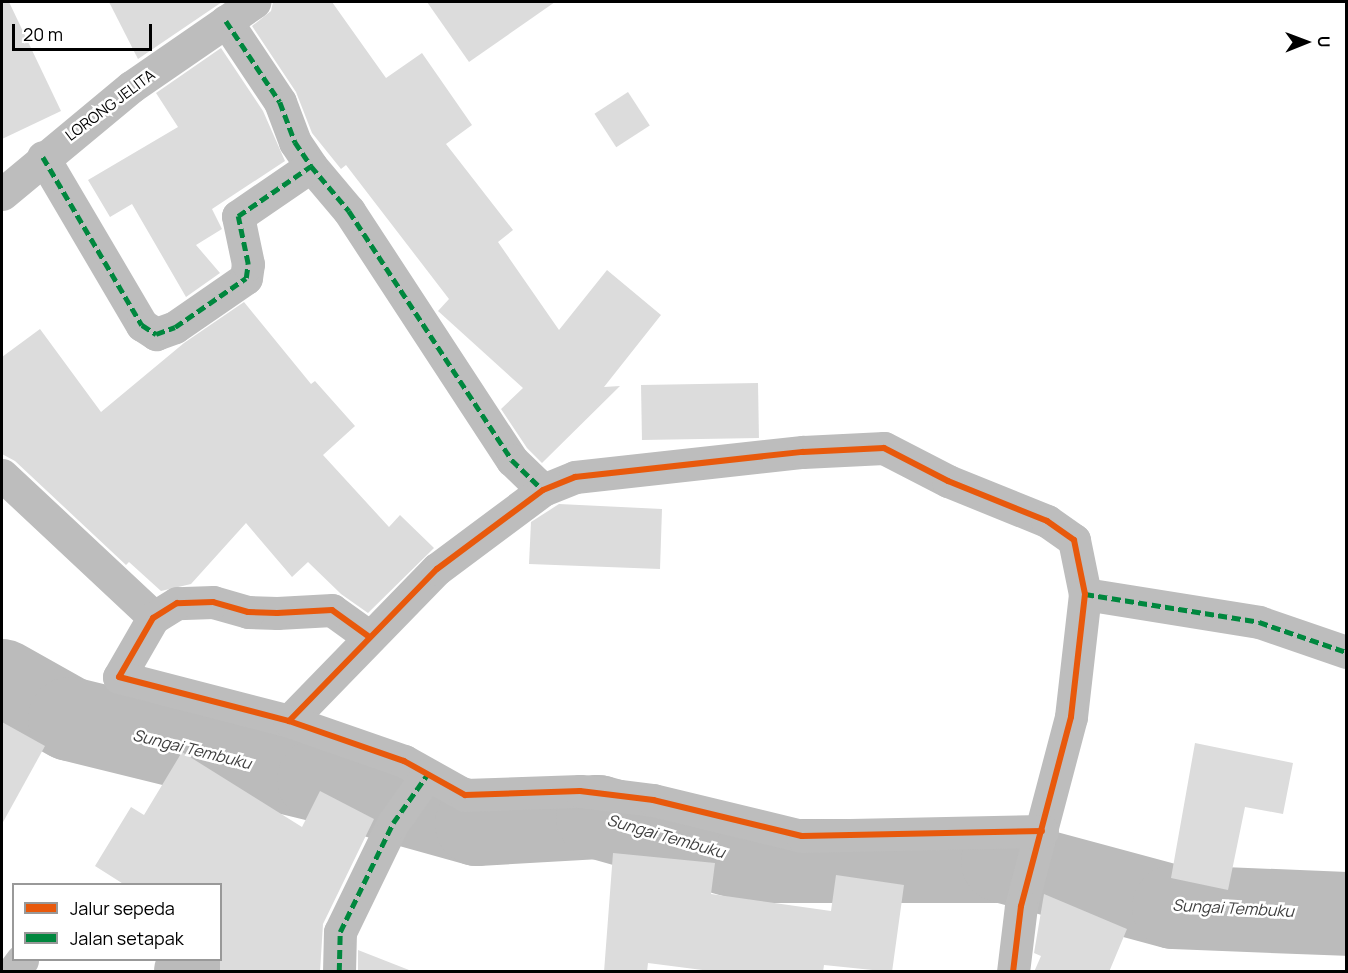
<!DOCTYPE html>
<html>
<head>
<meta charset="utf-8">
<style>
  body { margin:0 }
  #map { position:relative; width:1348px; height:973px; overflow:hidden; background:#fff; font-family:Manrope,sans-serif }
  div>[style] { position:absolute }
  .river>* { height:84px; margin:-42px; padding:0 42px; transform-origin:42px; border-radius:42px; background:#bbb }
  .building>* { inset:0; background:#dcdcdc; transform-origin:0 0 }
  .street>* { height:33px; margin:-16.5px; padding:0 16.5px; transform-origin:16.5px; border-radius:16.5px; background:#bdbdbd }
  .quiet>* { height:4.5px; margin-top:-2.25px; transform-origin:0; background:repeating-linear-gradient(90deg,#00873e 0 9px,transparent 0 13.5px) }
  .cycleway>* { height:6px; margin:-3px; padding:0 3px; transform-origin:3px; border-radius:3px; background:#e8590c }
  span { translate:-50% -50%; white-space:nowrap; text-align:center; line-height:1.15; -webkit-text-stroke:5px #fff; paint-order:stroke }
  .street-label { font-size:15px; color:#000 }
  .water-label { font-size:16px; color:#3f3f3f; font-style:italic }
  .frame { position:absolute; inset:0; border:3px solid #000; pointer-events:none }
  .legend { position:absolute; left:12px; top:883px; width:210px; height:78px; box-sizing:border-box; background:#fff; border:2px solid #999; margin:0; padding:8px 10px; list-style:none; font-size:18px; color:#000 }
  .legend li { display:flex; align-items:center; gap:12px; height:30px }
  .legend b { width:30px; border:2px solid #999 }
  .north { position:absolute; left:1276px; top:12px; width:60px; height:60px; -webkit-text-stroke:4px #fff; paint-order:stroke; rotate:89deg; font-size:16px; font-weight:700; line-height:24px; text-align:center; color:#000 }
  .north::after { content:''; display:block; margin:auto; width:21px; height:27px; background:#000; clip-path:polygon(50% 0,100% 100%,50% 72%,0 100%) }
  .scale { position:absolute; left:12px; top:24px; width:140px; height:27px; box-sizing:border-box; border:3px solid #000; border-top:0; padding-left:8px; font-size:18px; line-height:21px; white-space:nowrap; color:#000; -webkit-text-stroke:4px #fff; paint-order:stroke }
</style>
</head>
<body>
<div id="map">
  <div class="river">
    <div style="left:2px;top:681px;width:78px;rotate:29.2deg"></div>
    <div style="left:70px;top:719px;width:256px;rotate:13.8deg"></div>
    <div style="left:319px;top:780px;width:164px;rotate:15.6deg"></div>
    <div style="left:477px;top:824px;width:121px;rotate:-3.3deg"></div>
    <div style="left:598px;top:817px;width:161px;rotate:15.8deg"></div>
    <div style="left:753px;top:861px;width:250px"></div>
    <div style="left:1003px;top:861px;width:177px;rotate:15.1deg"></div>
    <div style="left:1174px;top:907px;width:172px;rotate:2.3deg"></div>
    <div style="left:196px;top:972px;width:14px;rotate:-56deg"></div>
  </div>
  <div class="building">
    <div style="clip-path:polygon(2px 2px,9px 2px,61px 111px,2px 139px)"></div>
    <div style="clip-path:polygon(109px 2px,222px 2px,138px 59px)"></div>
    <div style="clip-path:polygon(273px 2px,332px 2px,386px 78px,422px 53px,472px 125px,446px 144px,513px 230px,498px 242px,559px 330px,607px 270px,661px 315px,604px 387px,620px 386px,542px 463px,527px 448px,501px 409px,523px 388px,438px 311px,449px 299px,346px 165px,341px 169px,312px 133px,296px 92px,252px 26px,271px 11px)"></div>
    <div style="clip-path:polygon(427px 2px,555px 2px,469px 62px)"></div>
    <div style="clip-path:polygon(221px 48px,263px 111px,285px 161px,212px 209px,222px 229px,196px 245px,220px 273px,186px 297px,132px 204px,110px 217px,88px 180px,178px 127px,156px 93px)"></div>
    <div style="left:628px;top:92px;width:40px;height:40px;rotate:57deg"></div>
    <div style="clip-path:polygon(244px 302px,311px 384px,315px 381px,355px 426px,323px 455px,389px 527px,400px 515px,434px 548px,368px 613px,341px 594px,308px 562px,292px 577px,246px 523px,191px 584px,161px 591px,129px 562px,126px 565px,15px 461px,2px 454px,2px 357px,40px 329px,101px 412px,184px 343px)"></div>
    <div style="left:758px;top:383px;width:55px;height:117px;rotate:89deg"></div>
    <div style="clip-path:polygon(559px 504px,662px 509px,660px 569px,529px 564px,531px 522px)"></div>
    <div style="clip-path:polygon(2px 722px,45px 746px,2px 824px)"></div>
    <div style="clip-path:polygon(1195px 743px,1293px 763px,1283px 814px,1245px 807px,1228px 890px,1171px 878px)"></div>
    <div style="clip-path:polygon(182px 752px,302px 827px,320px 791px,374px 819px,323px 924px,320px 972px,220px 972px,220px 885px,125px 885px,95px 866px,131px 807px,144px 815px)"></div>
    <div style="clip-path:polygon(613px 853px,715px 863px,711px 894px,831px 911px,836px 875px,904px 885px,892px 972px,824px 965px,823px 972px,718px 972px,648px 963px,647px 972px,604px 972px)"></div>
    <div style="clip-path:polygon(1044px 894px,1127px 929px,1109px 972px,1034px 972px,1041px 956px,1034px 953px)"></div>
    <div style="clip-path:polygon(358px 950px,409px 970px,408px 972px,358px 972px)"></div>
  </div>
  <div class="street">
    <div style="left:226px;top:21px;width:97px;rotate:56.3deg"></div>
    <div style="left:280px;top:102px;width:43px;rotate:69.4deg"></div>
    <div style="left:295px;top:142px;width:29px;rotate:56deg"></div>
    <div style="left:311px;top:166px;width:59px;rotate:49.8deg"></div>
    <div style="left:349px;top:211px;width:298px;rotate:56.8deg"></div>
    <div style="left:512px;top:460px;width:43px;rotate:44.1deg"></div>
    <div style="left:43px;top:157px;width:195px;rotate:59.5deg"></div>
    <div style="left:142px;top:325px;width:17px;rotate:33deg"></div>
    <div style="left:156px;top:334px;width:20px;rotate:-20deg"></div>
    <div style="left:175px;top:327px;width:86px;rotate:-34.6deg"></div>
    <div style="left:246px;top:278px;width:14px;rotate:-82deg"></div>
    <div style="left:248px;top:264px;width:49px;rotate:-101.8deg"></div>
    <div style="left:238px;top:216px;width:88px;rotate:-34.4deg"></div>
    <div style="left:2px;top:194px;width:168px;rotate:-39.7deg"></div>
    <div style="left:131px;top:87px;width:150px;rotate:-34.6deg"></div>
    <div style="left:2px;top:475px;width:208px;rotate:43.1deg"></div>
    <div style="left:1085px;top:594px;width:176px;rotate:9.1deg"></div>
    <div style="left:1259px;top:622px;width:92px;rotate:19deg"></div>
    <div style="left:368px;top:636px;width:44px;rotate:-144.2deg"></div>
    <div style="left:332px;top:610px;width:55px;rotate:176.9deg"></div>
    <div style="left:277px;top:613px;width:29px;rotate:-178deg"></div>
    <div style="left:248px;top:612px;width:36px;rotate:-164deg"></div>
    <div style="left:213px;top:602px;width:36px;rotate:178deg"></div>
    <div style="left:177px;top:603px;width:28px;rotate:148deg"></div>
    <div style="left:153px;top:618px;width:68px;rotate:120deg"></div>
    <div style="left:119px;top:677px;width:176px;rotate:14.5deg"></div>
    <div style="left:289px;top:721px;width:212px;rotate:-45.8deg"></div>
    <div style="left:437px;top:569px;width:132px;rotate:-36.7deg"></div>
    <div style="left:543px;top:490px;width:35px;rotate:-22deg"></div>
    <div style="left:575px;top:477px;width:229px;rotate:-6.3deg"></div>
    <div style="left:803px;top:452px;width:81px;rotate:-2.8deg"></div>
    <div style="left:884px;top:448px;width:72px;rotate:27.3deg"></div>
    <div style="left:948px;top:481px;width:107px;rotate:22deg"></div>
    <div style="left:1047px;top:521px;width:33px;rotate:35deg"></div>
    <div style="left:1074px;top:540px;width:55px;rotate:78.5deg"></div>
    <div style="left:1085px;top:594px;width:124px;rotate:96.5deg"></div>
    <div style="left:1071px;top:717px;width:196px;rotate:104.8deg"></div>
    <div style="left:1021px;top:906px;width:66px;rotate:96.9deg"></div>
    <div style="left:289px;top:721px;width:122px;rotate:19.2deg"></div>
    <div style="left:404px;top:761px;width:70px;rotate:29.1deg"></div>
    <div style="left:465px;top:795px;width:115px;rotate:-2deg"></div>
    <div style="left:580px;top:791px;width:74px;rotate:7deg"></div>
    <div style="left:653px;top:800px;width:153px;rotate:13.6deg"></div>
    <div style="left:802px;top:836px;width:240px;rotate:-1.2deg"></div>
    <div style="left:13px;top:972px;width:15px;rotate:-53deg"></div>
    <div style="left:339px;top:972px;width:40px;rotate:-88.6deg"></div>
    <div style="left:340px;top:932px;width:121px;rotate:-64.1deg"></div>
    <div style="left:393px;top:823px;width:59px;rotate:-54.7deg"></div>
  </div>
  <div class="quiet">
    <div style="left:226px;top:21px;width:97px;rotate:56.3deg"></div>
    <div style="left:280px;top:102px;width:43px;rotate:69.4deg"></div>
    <div style="left:295px;top:142px;width:29px;rotate:56deg"></div>
    <div style="left:311px;top:166px;width:59px;rotate:49.8deg"></div>
    <div style="left:349px;top:211px;width:298px;rotate:56.8deg"></div>
    <div style="left:512px;top:460px;width:43px;rotate:44.1deg"></div>
    <div style="left:43px;top:157px;width:195px;rotate:59.5deg"></div>
    <div style="left:142px;top:325px;width:17px;rotate:33deg"></div>
    <div style="left:156px;top:334px;width:20px;rotate:-20deg"></div>
    <div style="left:175px;top:327px;width:86px;rotate:-34.6deg"></div>
    <div style="left:246px;top:278px;width:14px;rotate:-82deg"></div>
    <div style="left:248px;top:264px;width:49px;rotate:-101.8deg"></div>
    <div style="left:238px;top:216px;width:88px;rotate:-34.4deg"></div>
    <div style="left:1085px;top:594px;width:176px;rotate:9.1deg"></div>
    <div style="left:1259px;top:622px;width:92px;rotate:19deg"></div>
    <div style="left:339px;top:972px;width:40px;rotate:-88.6deg"></div>
    <div style="left:340px;top:932px;width:121px;rotate:-64.1deg"></div>
    <div style="left:393px;top:823px;width:59px;rotate:-54.7deg"></div>
  </div>
  <div class="cycleway">
    <div style="left:368px;top:636px;width:44px;rotate:-144.2deg"></div>
    <div style="left:332px;top:610px;width:55px;rotate:176.9deg"></div>
    <div style="left:277px;top:613px;width:29px;rotate:-178deg"></div>
    <div style="left:248px;top:612px;width:36px;rotate:-164deg"></div>
    <div style="left:213px;top:602px;width:36px;rotate:178deg"></div>
    <div style="left:177px;top:603px;width:28px;rotate:148deg"></div>
    <div style="left:153px;top:618px;width:68px;rotate:120deg"></div>
    <div style="left:119px;top:677px;width:176px;rotate:14.5deg"></div>
    <div style="left:289px;top:721px;width:212px;rotate:-45.8deg"></div>
    <div style="left:437px;top:569px;width:132px;rotate:-36.7deg"></div>
    <div style="left:543px;top:490px;width:35px;rotate:-22deg"></div>
    <div style="left:575px;top:477px;width:229px;rotate:-6.3deg"></div>
    <div style="left:803px;top:452px;width:81px;rotate:-2.8deg"></div>
    <div style="left:884px;top:448px;width:72px;rotate:27.3deg"></div>
    <div style="left:948px;top:481px;width:107px;rotate:22deg"></div>
    <div style="left:1047px;top:521px;width:33px;rotate:35deg"></div>
    <div style="left:1074px;top:540px;width:55px;rotate:78.5deg"></div>
    <div style="left:1085px;top:594px;width:124px;rotate:96.5deg"></div>
    <div style="left:1071px;top:717px;width:196px;rotate:104.8deg"></div>
    <div style="left:1021px;top:906px;width:66px;rotate:96.9deg"></div>
    <div style="left:289px;top:721px;width:122px;rotate:19.2deg"></div>
    <div style="left:404px;top:761px;width:70px;rotate:29.1deg"></div>
    <div style="left:465px;top:795px;width:115px;rotate:-2deg"></div>
    <div style="left:580px;top:791px;width:74px;rotate:7deg"></div>
    <div style="left:653px;top:800px;width:153px;rotate:13.6deg"></div>
    <div style="left:802px;top:836px;width:240px;rotate:-1.2deg"></div>
  </div>
  <div class="street-label">
    <span style="left:110px;top:105px;rotate:-37deg">LORONG JELITA</span>
  </div>
  <div class="water-label">
    <span style="left:192px;top:749px;rotate:14deg">Sungai Tembuku</span>
    <span style="left:666px;top:836px;rotate:16deg">Sungai Tembuku</span>
    <span style="left:1233px;top:908px;rotate:3deg">Sungai Tembuku</span>
  </div>
  <div class="frame"></div>
  <ul class="legend">
  <li><b style="height:8px;background:#e8590c"></b>Jalur sepeda</li>
  <li><b style="height:8px;background:#00873e"></b>Jalan setapak</li>
  </ul>
  <div class="north">U</div>
  <div class="scale">20 m</div>
</div>
</body>
</html>
